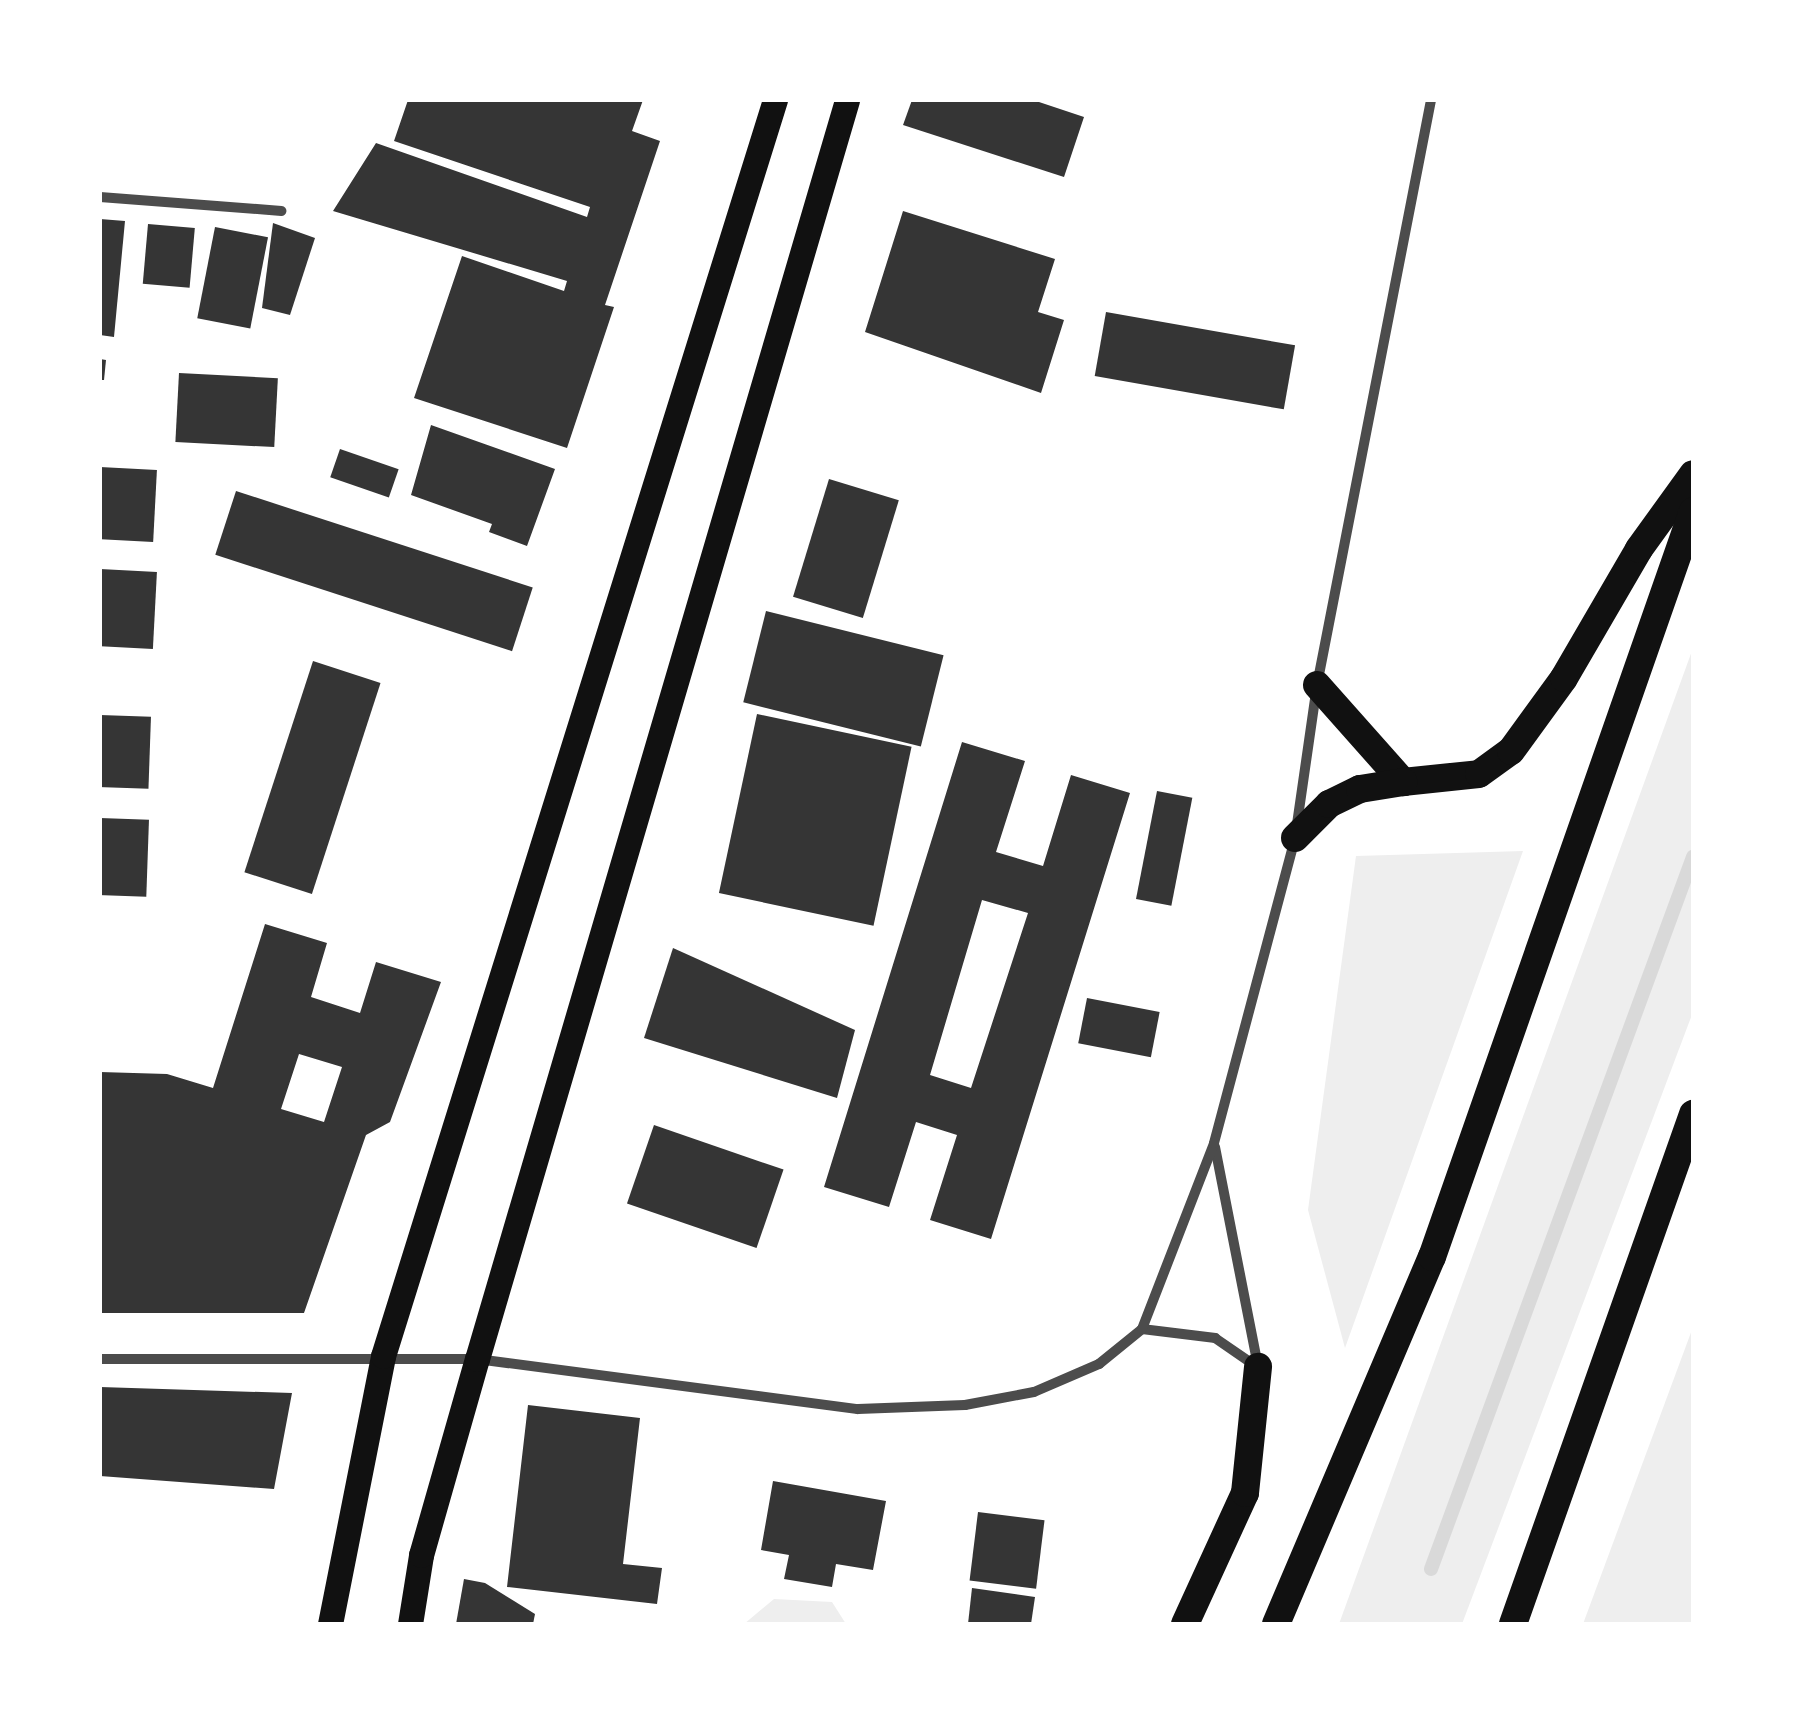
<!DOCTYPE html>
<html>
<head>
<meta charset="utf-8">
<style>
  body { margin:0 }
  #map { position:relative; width:1793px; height:1724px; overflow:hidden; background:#fff; font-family:Cabin,sans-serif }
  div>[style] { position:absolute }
  .green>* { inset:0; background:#eee }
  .stream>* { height:14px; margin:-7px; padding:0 7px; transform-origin:7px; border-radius:7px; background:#d9d9d9 }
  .building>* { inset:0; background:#353535; transform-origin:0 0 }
  .minor>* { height:10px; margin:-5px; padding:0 5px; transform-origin:5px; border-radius:5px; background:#4c4c4c }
  .primary>* { height:25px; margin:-12.5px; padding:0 12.5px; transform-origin:12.5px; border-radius:12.5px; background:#111 }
  .trunk>* { height:28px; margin:-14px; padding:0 14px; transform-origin:14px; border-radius:14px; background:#111 }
  span { translate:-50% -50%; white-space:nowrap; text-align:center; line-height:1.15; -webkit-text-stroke:9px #fff; paint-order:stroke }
  .frame { position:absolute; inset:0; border:102px solid #fff; pointer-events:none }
</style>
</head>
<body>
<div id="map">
  <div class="green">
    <div style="clip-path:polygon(1693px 648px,1693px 1012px,1462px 1624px,1339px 1624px)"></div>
    <div style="clip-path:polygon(1523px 851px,1345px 1348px,1308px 1210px,1356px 856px)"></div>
    <div style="clip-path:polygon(1693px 1327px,1693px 1624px,1583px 1624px)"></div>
    <div style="clip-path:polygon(774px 1599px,832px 1602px,846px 1624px,744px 1624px)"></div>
  </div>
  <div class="stream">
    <div style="left:1431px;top:1569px;width:759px;rotate:-69.8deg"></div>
  </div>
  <div class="building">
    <div style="clip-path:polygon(408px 100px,643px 100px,632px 131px,660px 141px,605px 305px,614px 307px,567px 448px,414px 398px,462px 256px,564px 291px,567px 281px,333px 211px,376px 143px,587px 217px,590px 207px,394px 141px)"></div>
    <div style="clip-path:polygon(912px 100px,1033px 100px,1084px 117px,1064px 177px,903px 125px)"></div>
    <div style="clip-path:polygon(903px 211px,1055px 259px,1038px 312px,1064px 320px,1041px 393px,865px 332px)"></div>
    <div style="clip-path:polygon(100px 219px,125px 221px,114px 337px,100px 335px)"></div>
    <div style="clip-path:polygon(273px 223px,315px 238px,290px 315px,262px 308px)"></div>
    <div style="left:148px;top:224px;width:47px;height:60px;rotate:5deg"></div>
    <div style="left:215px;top:227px;width:54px;height:93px;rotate:11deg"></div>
    <div style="left:1106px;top:312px;width:192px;height:65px;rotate:10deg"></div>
    <div style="clip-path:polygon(100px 359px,106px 360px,104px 380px,100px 380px)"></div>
    <div style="left:179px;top:373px;width:99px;height:69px;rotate:3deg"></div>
    <div style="clip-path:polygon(431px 425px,555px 469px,527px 546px,489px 532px,492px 524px,411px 495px)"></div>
    <div style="left:340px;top:449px;width:62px;height:30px;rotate:19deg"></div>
    <div style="left:100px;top:467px;width:57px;height:72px;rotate:3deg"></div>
    <div style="left:829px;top:479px;width:73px;height:123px;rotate:17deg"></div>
    <div style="left:236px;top:491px;width:312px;height:67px;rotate:18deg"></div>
    <div style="left:100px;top:569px;width:57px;height:77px;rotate:3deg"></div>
    <div style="left:766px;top:611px;width:183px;height:94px;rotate:14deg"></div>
    <div style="left:313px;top:661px;width:71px;height:222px;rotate:18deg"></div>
    <div style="left:757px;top:714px;width:158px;height:183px;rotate:12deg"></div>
    <div style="left:100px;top:715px;width:51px;height:72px;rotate:2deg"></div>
    <div style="clip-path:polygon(evenodd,962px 742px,1025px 761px,996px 852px,1043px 866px,1071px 775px,1130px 793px,991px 1239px,930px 1220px,957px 1135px,916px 1122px,889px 1207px,824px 1187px,962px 742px,982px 900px,1028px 913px,971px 1088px,930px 1075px,982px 900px)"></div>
    <div style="left:1157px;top:791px;width:36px;height:110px;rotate:11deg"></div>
    <div style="left:100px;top:818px;width:49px;height:77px;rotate:2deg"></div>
    <div style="clip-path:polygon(evenodd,265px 924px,327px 943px,311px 997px,360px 1013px,376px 962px,441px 982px,390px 1122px,366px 1135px,304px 1313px,100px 1313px,100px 1072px,167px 1074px,213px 1088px,265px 924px,299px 1054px,342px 1067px,324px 1122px,281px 1109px,299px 1054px)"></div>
    <div style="clip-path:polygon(673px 948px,855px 1030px,837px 1098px,644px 1038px)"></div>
    <div style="left:1087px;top:998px;width:74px;height:46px;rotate:11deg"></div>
    <div style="left:654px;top:1125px;width:137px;height:83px;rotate:19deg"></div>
    <div style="clip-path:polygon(100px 1387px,292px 1393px,274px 1489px,100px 1476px)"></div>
    <div style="clip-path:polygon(528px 1405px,640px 1418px,623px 1564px,662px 1568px,657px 1604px,507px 1587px)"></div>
    <div style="clip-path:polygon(773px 1481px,886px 1501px,873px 1570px,836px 1564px,832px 1587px,784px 1579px,789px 1555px,761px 1550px)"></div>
    <div style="left:978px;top:1512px;width:67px;height:69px;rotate:7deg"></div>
    <div style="clip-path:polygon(464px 1579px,485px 1583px,535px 1614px,533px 1624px,456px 1624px)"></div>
    <div style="clip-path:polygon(972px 1588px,1035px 1597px,1031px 1624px,968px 1624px)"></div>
  </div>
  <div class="minor">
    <div style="left:100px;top:197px;width:182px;rotate:4.4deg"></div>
    <div style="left:1215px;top:1147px;width:223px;rotate:78.9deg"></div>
    <div style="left:1142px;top:1329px;width:74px;rotate:7deg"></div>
    <div style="left:1215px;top:1338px;width:51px;rotate:34.6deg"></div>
    <div style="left:100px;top:1359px;width:377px"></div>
    <div style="left:477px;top:1359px;width:384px;rotate:7.5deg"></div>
    <div style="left:858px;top:1409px;width:107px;rotate:-2.1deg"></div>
    <div style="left:965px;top:1405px;width:70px;rotate:-10.7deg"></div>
    <div style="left:1034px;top:1392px;width:71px;rotate:-23.3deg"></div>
    <div style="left:1099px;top:1364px;width:55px;rotate:-39.1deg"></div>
    <div style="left:1142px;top:1329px;width:199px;rotate:-68.8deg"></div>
    <div style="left:1214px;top:1143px;width:316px;rotate:-75.1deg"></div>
    <div style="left:1295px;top:838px;width:155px;rotate:-81.8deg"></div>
    <div style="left:1317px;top:685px;width:596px;rotate:-78.97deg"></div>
  </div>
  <div class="primary">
    <div style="left:330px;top:1624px;width:273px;rotate:-78.8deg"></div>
    <div style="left:383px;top:1356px;width:1316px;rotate:-72.67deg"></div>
    <div style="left:410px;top:1624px;width:70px;rotate:-80.9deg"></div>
    <div style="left:421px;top:1555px;width:204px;rotate:-74.1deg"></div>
    <div style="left:477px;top:1359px;width:1312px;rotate:-73.62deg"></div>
  </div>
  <div class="trunk">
    <div style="left:1317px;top:685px;width:130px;rotate:48.4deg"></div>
    <div style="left:1403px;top:782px;width:76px;rotate:-6deg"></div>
    <div style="left:1479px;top:774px;width:39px;rotate:-36deg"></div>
    <div style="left:1511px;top:751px;width:90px;rotate:-54deg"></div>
    <div style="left:1564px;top:678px;width:149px;rotate:-59.8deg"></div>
    <div style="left:1639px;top:549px;width:92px;rotate:-54.2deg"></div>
    <div style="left:1295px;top:838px;width:48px;rotate:-45deg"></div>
    <div style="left:1329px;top:804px;width:34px;rotate:-26deg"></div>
    <div style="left:1360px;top:789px;width:44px;rotate:-9.2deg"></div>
    <div style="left:1185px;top:1624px;width:144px;rotate:-65.4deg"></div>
    <div style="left:1245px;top:1493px;width:127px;rotate:-84.1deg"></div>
    <div style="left:1276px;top:1624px;width:399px;rotate:-67deg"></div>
    <div style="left:1432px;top:1257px;width:790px;rotate:-70.72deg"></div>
    <div style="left:1513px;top:1624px;width:541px;rotate:-70.56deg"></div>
  </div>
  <div class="frame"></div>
</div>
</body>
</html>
